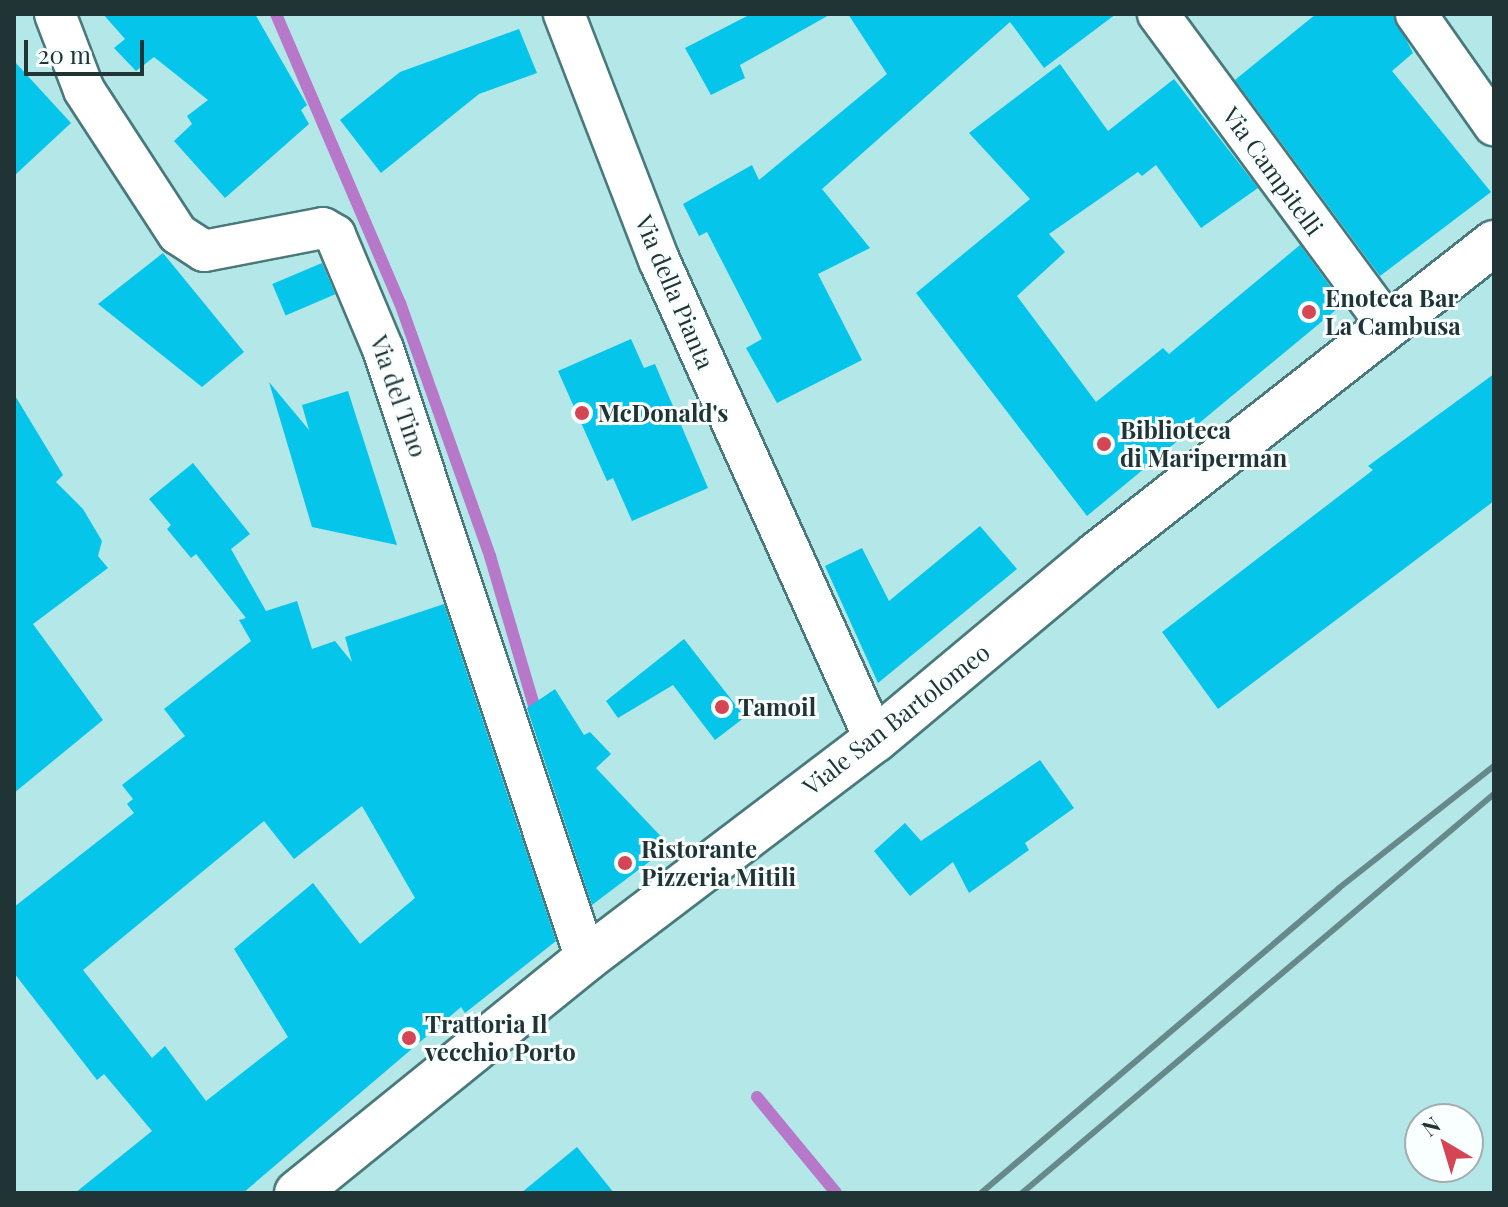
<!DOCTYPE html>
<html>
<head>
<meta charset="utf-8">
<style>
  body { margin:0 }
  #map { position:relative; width:1508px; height:1207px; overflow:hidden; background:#b4e7e8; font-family:"Playfair Display",serif }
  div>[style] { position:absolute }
  .stream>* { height:12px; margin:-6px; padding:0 6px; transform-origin:6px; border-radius:6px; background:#b878ca }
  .building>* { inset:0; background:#06c5eb; transform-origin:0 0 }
  .roads { filter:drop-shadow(2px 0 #49797a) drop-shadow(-2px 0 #49797a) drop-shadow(0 2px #49797a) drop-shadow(0 -2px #49797a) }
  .street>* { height:40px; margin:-20px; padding:0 20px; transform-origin:20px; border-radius:20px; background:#fff }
  .secondary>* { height:44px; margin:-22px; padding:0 22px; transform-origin:22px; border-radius:22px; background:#fff }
  .rail>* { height:6px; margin:-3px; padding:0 3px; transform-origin:3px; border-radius:3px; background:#67898a }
  .dots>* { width:22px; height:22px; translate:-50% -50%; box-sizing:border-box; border:4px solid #f9fefe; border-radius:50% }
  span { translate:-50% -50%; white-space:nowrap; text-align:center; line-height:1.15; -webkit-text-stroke:6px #f9fefe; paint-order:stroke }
  .street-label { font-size:24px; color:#203435 }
  .poi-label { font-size:24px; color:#203435; font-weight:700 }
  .left { translate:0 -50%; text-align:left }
  .frame { position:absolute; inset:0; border:16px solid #203435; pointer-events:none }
  .north { position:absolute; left:1404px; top:1103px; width:80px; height:80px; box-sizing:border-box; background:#f9fefe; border:2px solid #a2adae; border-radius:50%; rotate:322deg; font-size:22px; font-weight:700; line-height:32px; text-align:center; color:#203435 }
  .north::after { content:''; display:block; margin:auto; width:28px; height:36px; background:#d54554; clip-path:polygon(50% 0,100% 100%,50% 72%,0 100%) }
  .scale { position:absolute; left:24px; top:40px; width:120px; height:36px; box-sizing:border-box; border:4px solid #203435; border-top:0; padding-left:10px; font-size:24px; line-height:28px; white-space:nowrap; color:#203435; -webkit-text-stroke:6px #f9fefe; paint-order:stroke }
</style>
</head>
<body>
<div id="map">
  <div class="stream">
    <div style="left:276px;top:14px;width:314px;rotate:66.8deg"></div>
    <div style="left:400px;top:303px;width:269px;rotate:70.4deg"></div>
    <div style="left:490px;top:556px;width:167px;rotate:73.6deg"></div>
    <div style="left:757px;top:1097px;width:124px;rotate:50.5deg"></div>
  </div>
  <div class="building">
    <div style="clip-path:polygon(103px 14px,255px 14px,307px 105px,301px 110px,309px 124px,225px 198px,174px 141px,192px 124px,187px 116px,208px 100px,154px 57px,136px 71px,114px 48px,125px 39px)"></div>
    <div style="clip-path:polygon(751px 14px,831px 14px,740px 65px,745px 78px,711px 95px,685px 48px)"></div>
    <div style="clip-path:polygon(848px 14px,1116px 14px,1044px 68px,1010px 22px,822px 189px,870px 248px,818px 274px,862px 360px,777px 403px,746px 348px,762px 339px,707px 232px,699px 236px,683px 204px,752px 165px,759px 180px,887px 74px)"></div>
    <div style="clip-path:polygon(1316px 14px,1393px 14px,1413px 53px,1392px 71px,1491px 192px,1380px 276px,1235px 80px)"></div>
    <div style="clip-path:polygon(519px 29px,537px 73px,479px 94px,381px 173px,340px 120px,400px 72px)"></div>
    <div style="clip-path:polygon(14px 61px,71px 123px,14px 176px)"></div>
    <div style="clip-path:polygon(1060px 64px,1108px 131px,1174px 79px,1258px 188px,1201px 228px,1156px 165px,1142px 176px,1138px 172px,1049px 234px,1065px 252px,1017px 296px,1096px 402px,1163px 348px,1169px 354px,1300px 245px,1343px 304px,1087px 516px,916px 293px,1030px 199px,969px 133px)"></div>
    <div style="clip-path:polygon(163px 253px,244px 352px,202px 387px,98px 304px)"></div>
    <div style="left:322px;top:263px;width:34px;height:54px;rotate:67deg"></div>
    <div style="clip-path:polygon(631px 339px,644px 368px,655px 364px,708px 488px,632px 521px,613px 478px,607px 481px,558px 371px)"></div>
    <div style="clip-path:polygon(1494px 374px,1494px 501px,1218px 709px,1162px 632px,1373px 470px,1368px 466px)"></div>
    <div style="clip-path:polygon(269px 382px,309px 430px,302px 405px,348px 391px,397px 545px,312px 527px)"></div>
    <div style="clip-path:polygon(14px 394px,63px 475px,56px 482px,83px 509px,102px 541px,98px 556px,108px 568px,33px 624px,103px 720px,14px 793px)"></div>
    <div style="clip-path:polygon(evenodd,193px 463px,250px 534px,231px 549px,266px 611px,297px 601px,312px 649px,335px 641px,352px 662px,345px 637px,444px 604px,556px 941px,465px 1013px,461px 1007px,243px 1193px,75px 1193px,152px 1131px,104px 1074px,97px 1080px,14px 973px,14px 907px,134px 813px,127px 804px,133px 799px,122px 785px,185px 736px,164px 709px,251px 641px,239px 620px,246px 618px,196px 554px,191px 558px,167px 529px,171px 525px,149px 499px,193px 463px,362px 806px,415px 898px,360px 944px,313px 883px,234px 949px,288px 1037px,206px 1101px,165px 1046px,152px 1058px,83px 970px,264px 821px,294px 859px,362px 806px)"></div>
    <div style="clip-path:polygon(980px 526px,1017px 569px,878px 683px,825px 566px,862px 548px,889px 601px)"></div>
    <div style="clip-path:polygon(684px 639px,745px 717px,715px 740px,673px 685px,618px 718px,606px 701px)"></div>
    <div style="clip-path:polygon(555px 689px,584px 735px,590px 732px,611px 754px,596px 768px,670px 846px,592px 905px,527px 708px)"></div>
    <div style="clip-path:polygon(1040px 760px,1074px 808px,1025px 843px,1029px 850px,969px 893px,953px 862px,910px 896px,874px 851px,905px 823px,921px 841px)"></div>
    <div style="clip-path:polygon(577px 1147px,614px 1193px,521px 1193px)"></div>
  </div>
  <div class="roads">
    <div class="street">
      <div style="left:55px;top:14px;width:81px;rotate:69.1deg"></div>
      <div style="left:84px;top:90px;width:172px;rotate:56.9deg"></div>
      <div style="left:178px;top:234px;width:31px;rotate:33deg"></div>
      <div style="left:204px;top:251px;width:121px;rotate:-10.9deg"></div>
      <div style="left:323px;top:228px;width:14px;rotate:30deg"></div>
      <div style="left:335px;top:235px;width:124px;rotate:67.2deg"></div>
      <div style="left:383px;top:349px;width:643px;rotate:71.59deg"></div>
      <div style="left:564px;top:14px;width:264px;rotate:68.9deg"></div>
      <div style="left:659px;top:260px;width:526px;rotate:65.77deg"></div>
      <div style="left:1158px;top:14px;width:389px;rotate:53.6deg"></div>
      <div style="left:1416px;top:14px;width:136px;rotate:54.9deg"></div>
    </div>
    <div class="secondary">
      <div style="left:297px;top:1193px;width:372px;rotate:-39deg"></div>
      <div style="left:586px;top:959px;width:363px;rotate:-37.2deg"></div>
      <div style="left:875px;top:740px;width:288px;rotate:-39.9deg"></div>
      <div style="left:1096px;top:555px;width:506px;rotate:-38.09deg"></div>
    </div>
  </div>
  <div class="rail">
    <div style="left:981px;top:1193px;width:470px;rotate:-40.4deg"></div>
    <div style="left:1339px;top:888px;width:197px;rotate:-38.2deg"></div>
    <div style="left:1022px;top:1193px;width:618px;rotate:-40.21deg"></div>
  </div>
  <div class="dots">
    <div style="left:1309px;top:312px;background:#d54554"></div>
    <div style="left:582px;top:413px;background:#d54554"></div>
    <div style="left:1104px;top:444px;background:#d54554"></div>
    <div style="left:722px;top:707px;background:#d54554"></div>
    <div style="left:625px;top:863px;background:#d54554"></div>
    <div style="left:409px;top:1038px;background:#d54554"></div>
  </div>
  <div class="street-label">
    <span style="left:1273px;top:171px;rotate:54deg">Via Campitelli</span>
    <span style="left:675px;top:292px;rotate:67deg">Via della Pianta</span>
    <span style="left:399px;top:396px;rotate:71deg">Via del Tino</span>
    <span style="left:896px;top:719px;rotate:-38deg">Viale San Bartolomeo</span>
  </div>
  <div class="poi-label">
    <span class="left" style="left:1325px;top:312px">Enoteca Bar<br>La Cambusa</span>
    <span class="left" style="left:598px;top:413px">McDonald's</span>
    <span class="left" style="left:1120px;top:444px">Biblioteca<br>di Mariperman</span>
    <span class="left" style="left:738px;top:707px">Tamoil</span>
    <span class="left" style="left:641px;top:863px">Ristorante<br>Pizzeria Mitili</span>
    <span class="left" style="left:425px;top:1038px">Trattoria Il<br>vecchio Porto</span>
  </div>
  <div class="frame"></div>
  <div class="north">N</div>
  <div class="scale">20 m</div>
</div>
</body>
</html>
